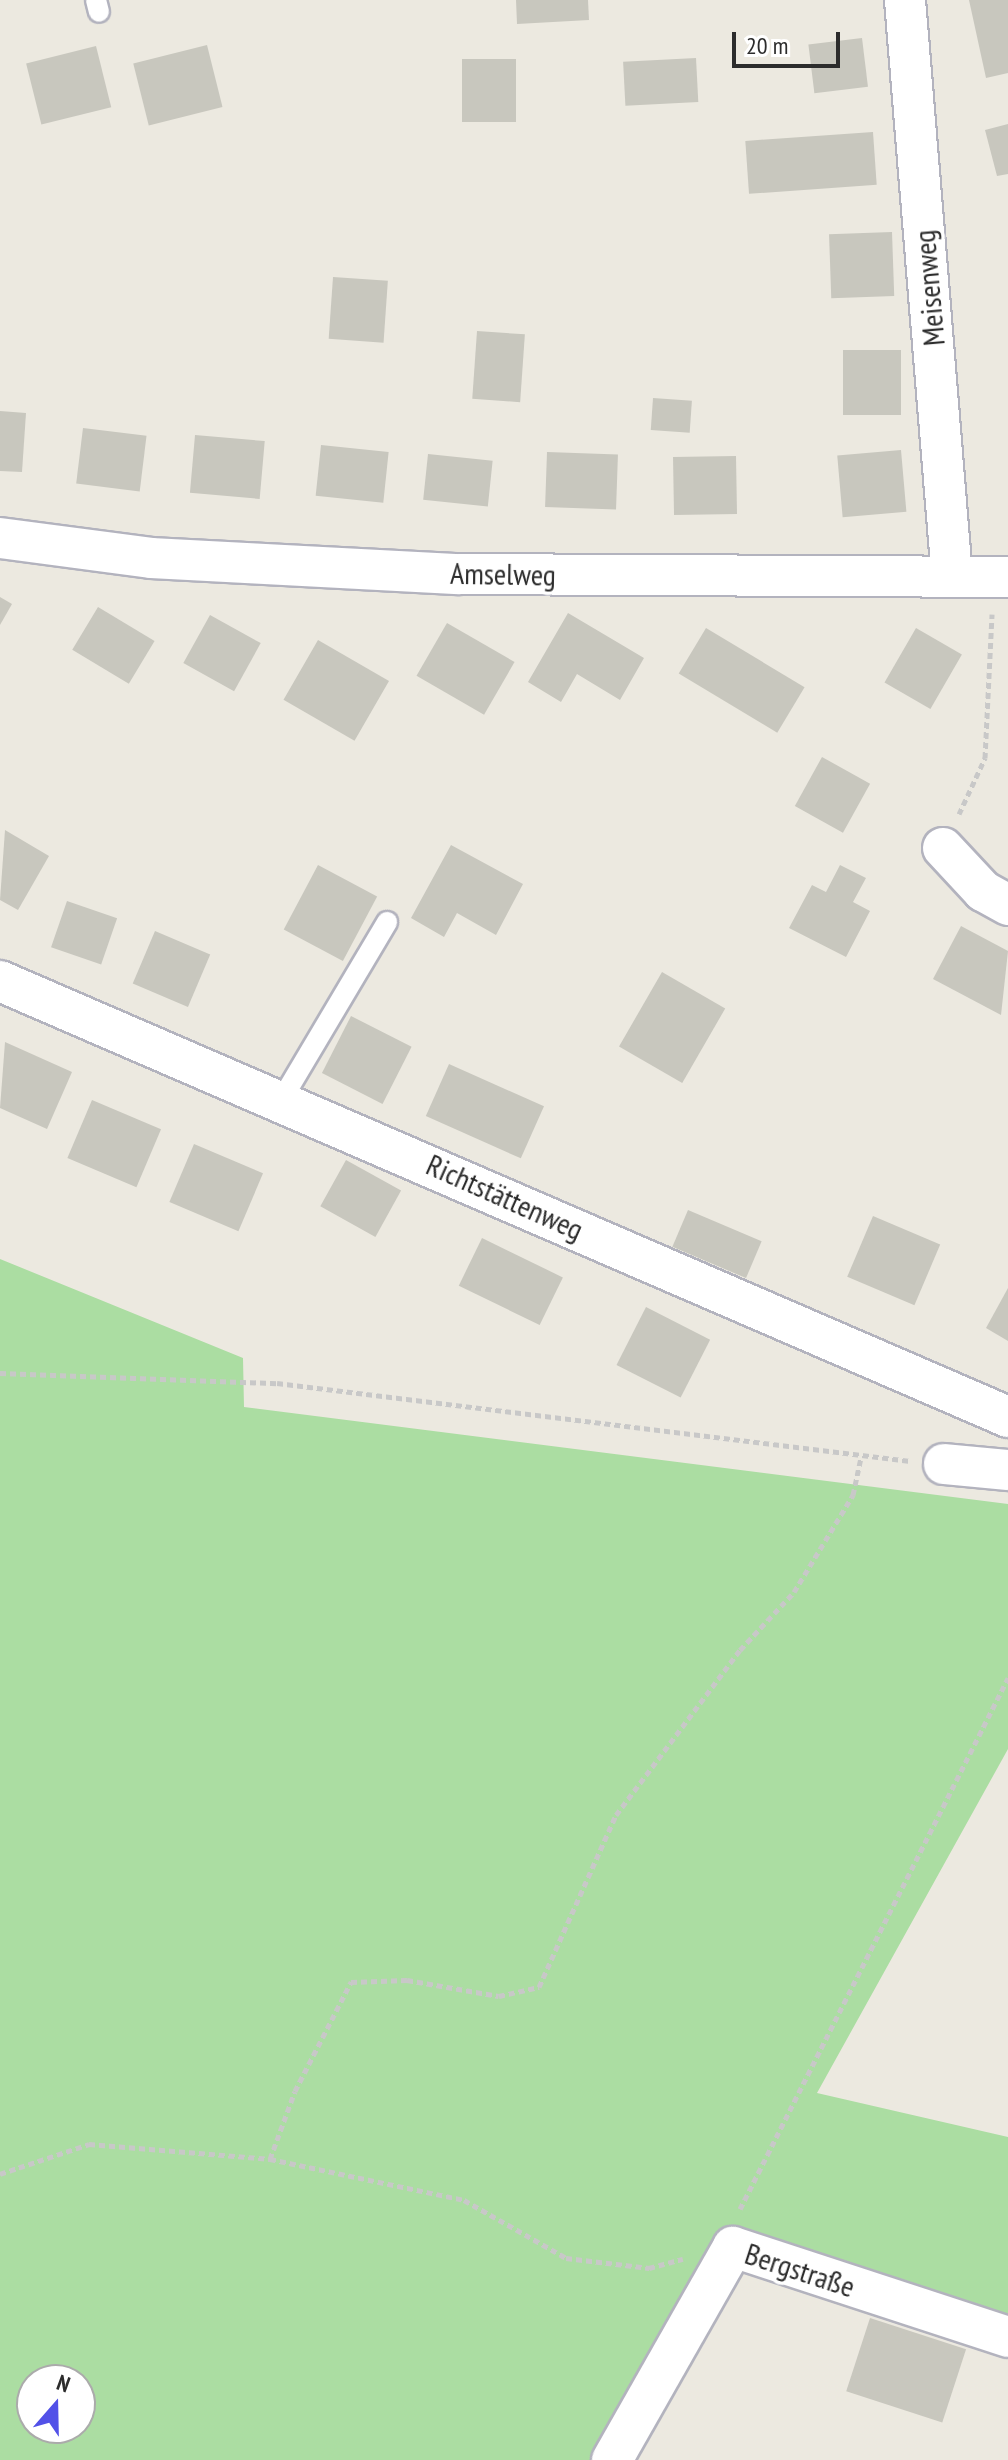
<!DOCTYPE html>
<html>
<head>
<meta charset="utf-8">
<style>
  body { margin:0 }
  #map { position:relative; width:1008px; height:2460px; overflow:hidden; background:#ece9e0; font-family:"PT Sans Narrow",sans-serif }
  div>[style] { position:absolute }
  .green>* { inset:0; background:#abdda2 }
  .building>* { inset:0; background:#c8c7be; transform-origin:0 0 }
  .path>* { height:5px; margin-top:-2.5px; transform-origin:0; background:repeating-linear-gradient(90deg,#c8c8c8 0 6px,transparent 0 10px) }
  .roads { filter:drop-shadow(2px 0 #b3b3be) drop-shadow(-2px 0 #b3b3be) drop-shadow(0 2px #b3b3be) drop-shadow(0 -2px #b3b3be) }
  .service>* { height:20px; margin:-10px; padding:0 10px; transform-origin:10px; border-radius:10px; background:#fff }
  .minor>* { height:40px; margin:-20px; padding:0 20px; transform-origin:20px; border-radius:20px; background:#fff }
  span { translate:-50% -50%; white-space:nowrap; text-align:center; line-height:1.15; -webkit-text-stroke:7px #fff; paint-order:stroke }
  .street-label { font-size:30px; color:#2c2c2c }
  .north { position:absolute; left:16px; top:2364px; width:80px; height:80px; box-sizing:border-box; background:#fff; border:2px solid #ababab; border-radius:50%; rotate:20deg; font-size:22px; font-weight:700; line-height:32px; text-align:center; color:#2c2c2c }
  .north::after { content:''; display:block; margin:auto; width:28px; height:36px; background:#5251e8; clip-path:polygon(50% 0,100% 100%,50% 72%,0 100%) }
  .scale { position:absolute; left:732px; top:32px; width:108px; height:36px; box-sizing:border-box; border:4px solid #2c2c2c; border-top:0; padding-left:10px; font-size:24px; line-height:28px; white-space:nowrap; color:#2c2c2c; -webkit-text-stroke:6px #fff; paint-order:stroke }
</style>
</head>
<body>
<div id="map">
  <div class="green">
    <div style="clip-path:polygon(evenodd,0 1259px,243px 1358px,244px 1407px,1008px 1504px,1008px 1749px,817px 2093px,1008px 2137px,1008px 2324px,733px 2247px,612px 2460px,0 2460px,0 1259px,32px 2380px,80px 2380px,80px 2428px,32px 2428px,32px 2380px)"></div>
  </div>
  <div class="building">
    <div style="clip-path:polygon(516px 0,588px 0,589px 20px,517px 24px)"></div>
    <div style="clip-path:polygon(969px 0,1008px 0,1008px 73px,986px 78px)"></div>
    <div style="left:862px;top:38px;width:49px;height:54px;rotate:83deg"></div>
    <div style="left:207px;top:45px;width:64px;height:76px;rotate:76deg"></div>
    <div style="left:96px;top:46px;width:63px;height:72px;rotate:76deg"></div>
    <div style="left:696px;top:58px;width:44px;height:73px;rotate:87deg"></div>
    <div style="left:462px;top:59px;width:54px;height:63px"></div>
    <div style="clip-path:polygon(1008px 124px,1008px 174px,997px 176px,985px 130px)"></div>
    <div style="left:873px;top:132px;width:53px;height:128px;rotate:86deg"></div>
    <div style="left:892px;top:232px;width:64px;height:63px;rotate:88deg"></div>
    <div style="left:333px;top:277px;width:55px;height:62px;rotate:4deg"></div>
    <div style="left:477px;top:331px;width:48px;height:68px;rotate:4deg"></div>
    <div style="left:843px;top:350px;width:58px;height:65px"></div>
    <div style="left:653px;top:398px;width:39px;height:32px;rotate:4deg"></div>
    <div style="clip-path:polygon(0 411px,26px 413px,22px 472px,0 471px)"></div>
    <div style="left:83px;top:428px;width:64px;height:56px;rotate:7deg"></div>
    <div style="left:195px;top:435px;width:70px;height:58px;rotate:5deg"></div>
    <div style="left:321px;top:445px;width:68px;height:51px;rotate:6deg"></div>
    <div style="left:901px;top:450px;width:62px;height:64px;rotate:85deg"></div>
    <div style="left:547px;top:452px;width:71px;height:55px;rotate:2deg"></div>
    <div style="left:428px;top:454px;width:65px;height:46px;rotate:6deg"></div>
    <div style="left:736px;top:456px;width:58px;height:63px;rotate:89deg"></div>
    <div style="clip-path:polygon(0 597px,12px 604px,0 625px)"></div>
    <div style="left:98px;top:607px;width:66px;height:50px;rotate:31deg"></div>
    <div style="clip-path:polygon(568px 613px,644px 658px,620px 700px,577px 674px,561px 702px,528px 682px)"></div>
    <div style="left:210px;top:615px;width:58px;height:55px;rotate:29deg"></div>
    <div style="left:447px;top:623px;width:78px;height:61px;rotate:30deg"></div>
    <div style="left:706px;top:628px;width:115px;height:53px;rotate:31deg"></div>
    <div style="left:916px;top:628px;width:53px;height:63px;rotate:30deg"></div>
    <div style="left:318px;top:640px;width:82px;height:69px;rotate:30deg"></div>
    <div style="left:822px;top:757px;width:55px;height:56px;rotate:29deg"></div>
    <div style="clip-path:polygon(5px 830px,49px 856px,18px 910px,0 900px)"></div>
    <div style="clip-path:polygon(451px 845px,523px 884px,496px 935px,457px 913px,444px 937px,411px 918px)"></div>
    <div style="left:318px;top:865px;width:67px;height:73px;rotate:28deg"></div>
    <div style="clip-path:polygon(840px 865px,866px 878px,853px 902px,870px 911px,846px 957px,789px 928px,812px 885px,826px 892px)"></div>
    <div style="left:67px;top:901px;width:53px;height:49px;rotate:19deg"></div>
    <div style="clip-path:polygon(961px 926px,1008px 951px,1001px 1015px,933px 979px)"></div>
    <div style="left:155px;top:931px;width:60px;height:57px;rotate:23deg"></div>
    <div style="left:662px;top:972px;width:73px;height:86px;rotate:30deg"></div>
    <div style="left:351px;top:1016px;width:68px;height:64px;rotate:27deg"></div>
    <div style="clip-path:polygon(5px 1042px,72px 1072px,47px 1129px,0 1108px)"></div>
    <div style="left:449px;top:1064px;width:104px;height:57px;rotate:24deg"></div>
    <div style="left:92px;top:1100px;width:75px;height:63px;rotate:23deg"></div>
    <div style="left:194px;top:1144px;width:75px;height:63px;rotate:23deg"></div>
    <div style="left:346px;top:1160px;width:63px;height:53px;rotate:29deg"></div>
    <div style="left:688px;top:1210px;width:80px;height:40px;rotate:23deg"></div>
    <div style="left:873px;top:1216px;width:73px;height:66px;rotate:23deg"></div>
    <div style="left:482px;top:1238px;width:90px;height:53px;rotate:26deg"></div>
    <div style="clip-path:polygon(1008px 1288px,1008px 1341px,986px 1328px)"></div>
    <div style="left:646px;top:1307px;width:72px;height:65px;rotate:27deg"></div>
    <div style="left:870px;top:2318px;width:101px;height:77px;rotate:18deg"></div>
  </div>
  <div class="path">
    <div style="left:959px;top:814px;width:62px;rotate:-65.1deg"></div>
    <div style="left:985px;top:758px;width:144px;rotate:-87.2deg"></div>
    <div style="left:0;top:1373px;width:277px;rotate:2.1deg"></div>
    <div style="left:277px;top:1383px;width:638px;rotate:7.02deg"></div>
    <div style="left:270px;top:2159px;width:72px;rotate:-69.8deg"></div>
    <div style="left:295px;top:2091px;width:123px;rotate:-62.8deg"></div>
    <div style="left:351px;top:1982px;width:56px;rotate:-2deg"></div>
    <div style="left:407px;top:1980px;width:93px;rotate:9.9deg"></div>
    <div style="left:499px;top:1996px;width:41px;rotate:-12.7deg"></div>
    <div style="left:539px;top:1987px;width:188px;rotate:-65.9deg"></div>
    <div style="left:616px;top:1815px;width:206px;rotate:-53.1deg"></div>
    <div style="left:740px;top:1650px;width:79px;rotate:-47deg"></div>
    <div style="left:794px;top:1592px;width:114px;rotate:-58.7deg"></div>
    <div style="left:853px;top:1495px;width:40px;rotate:-78deg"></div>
    <div style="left:0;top:2174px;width:94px;rotate:-18.6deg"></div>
    <div style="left:89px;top:2144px;width:182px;rotate:4.7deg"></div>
    <div style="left:270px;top:2159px;width:198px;rotate:11.9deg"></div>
    <div style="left:464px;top:2200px;width:117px;rotate:29.6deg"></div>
    <div style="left:566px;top:2258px;width:84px;rotate:6.9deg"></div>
    <div style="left:649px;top:2268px;width:35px;rotate:-15deg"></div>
    <div style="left:740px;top:2209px;width:595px;rotate:-63.22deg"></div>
  </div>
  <div class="roads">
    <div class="service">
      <div style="left:96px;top:0;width:12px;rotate:76deg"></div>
      <div style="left:282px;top:1099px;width:206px;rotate:-59.3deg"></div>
    </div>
    <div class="minor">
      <div style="left:905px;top:0;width:578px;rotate:85.34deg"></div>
      <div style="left:0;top:538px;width:152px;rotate:7.5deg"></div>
      <div style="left:151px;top:558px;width:309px;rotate:3deg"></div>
      <div style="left:460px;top:574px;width:548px;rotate:0.31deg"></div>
      <div style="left:943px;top:848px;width:59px;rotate:47.1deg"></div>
      <div style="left:983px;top:891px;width:29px;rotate:29deg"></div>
      <div style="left:0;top:981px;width:1098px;rotate:23.39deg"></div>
      <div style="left:944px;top:1464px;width:64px;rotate:5.4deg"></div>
      <div style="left:612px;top:2460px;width:245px;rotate:-60.4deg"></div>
      <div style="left:733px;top:2247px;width:289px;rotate:18.1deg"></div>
    </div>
  </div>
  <div class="street-label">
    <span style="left:929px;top:288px;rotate:-95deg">Meisenweg</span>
    <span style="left:503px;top:574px;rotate:1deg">Amselweg</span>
    <span style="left:505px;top:1197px;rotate:24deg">Richtstättenweg</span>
    <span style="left:800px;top:2270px;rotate:18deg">Bergstraße</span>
  </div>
  <div class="north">N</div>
  <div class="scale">20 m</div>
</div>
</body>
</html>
